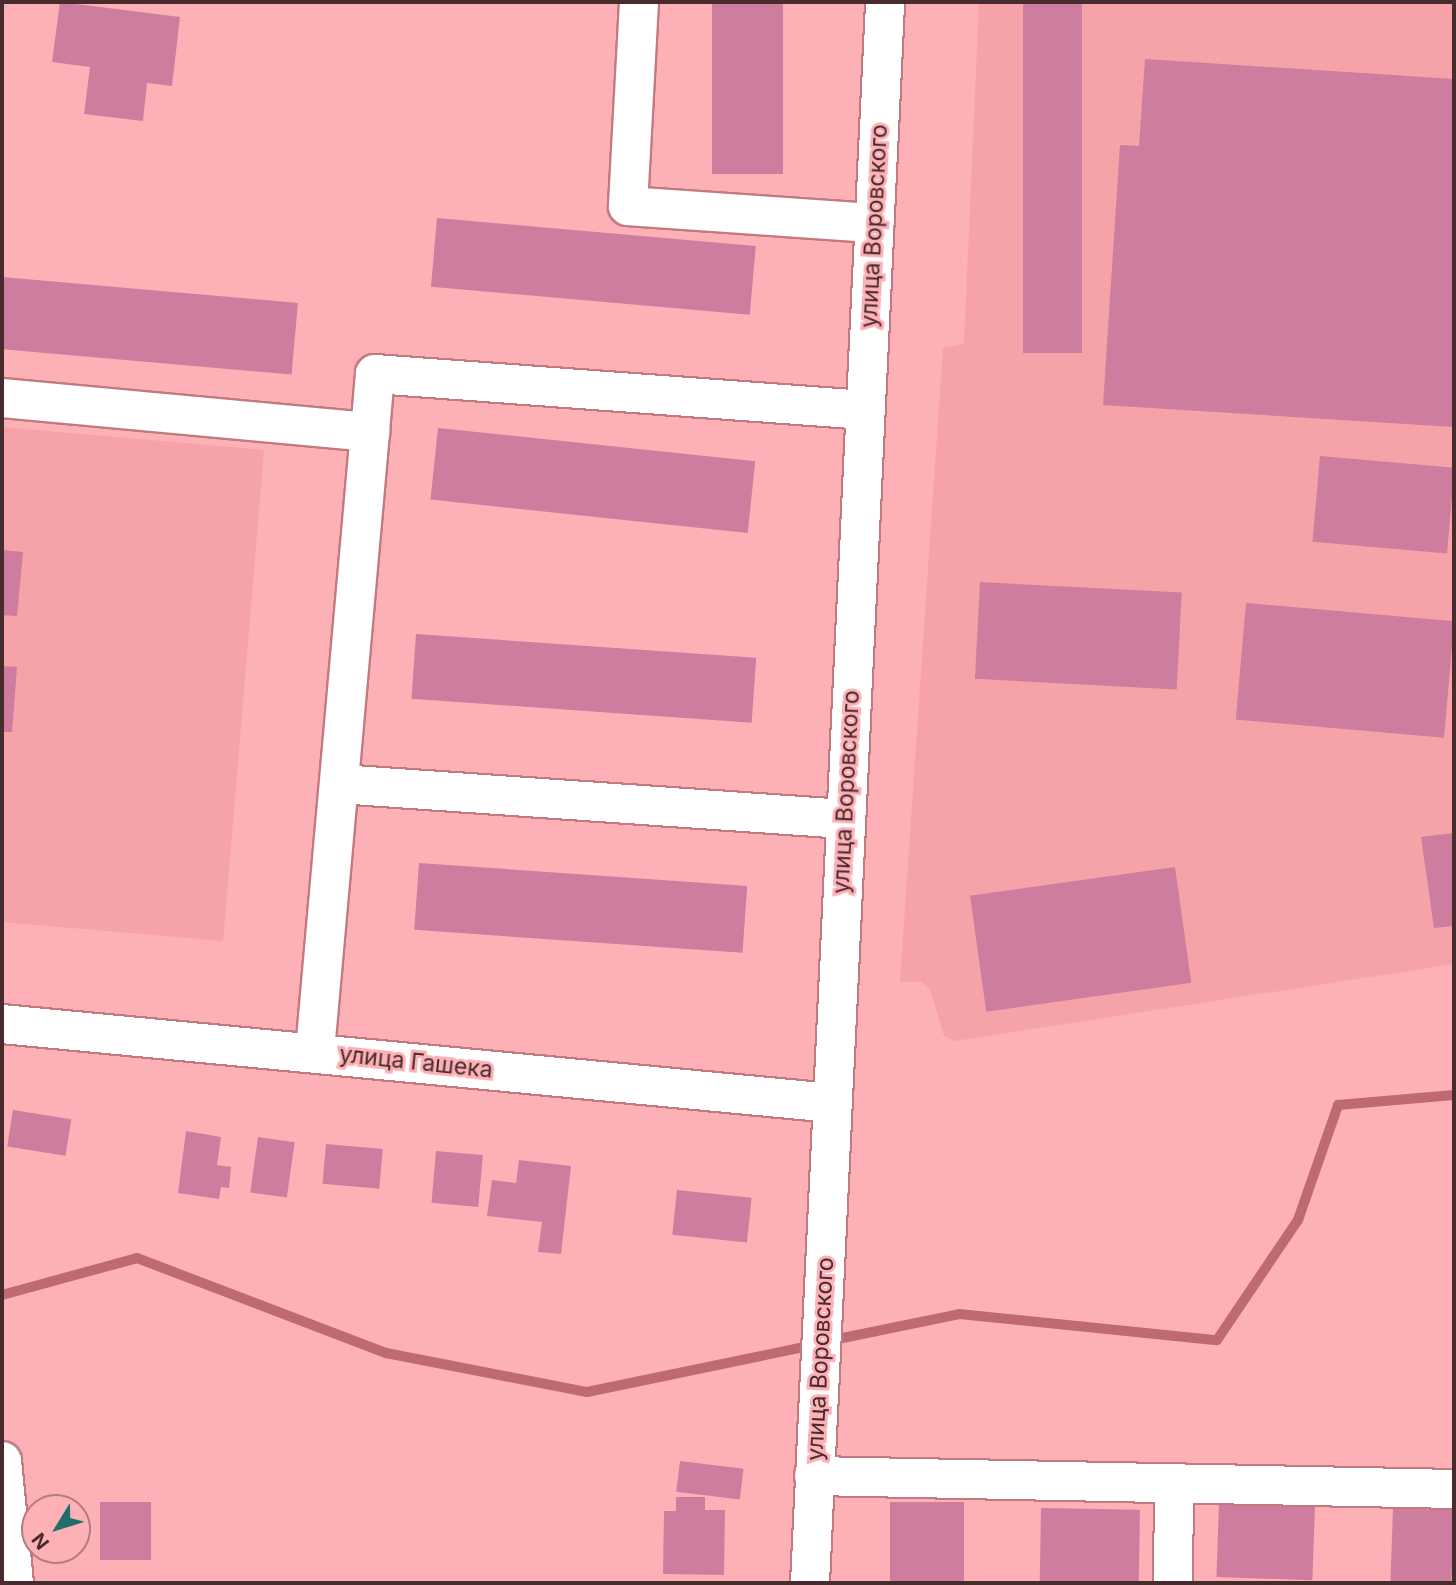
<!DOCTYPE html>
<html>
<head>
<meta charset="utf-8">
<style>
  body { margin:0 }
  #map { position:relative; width:1456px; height:1585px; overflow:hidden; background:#fdb1b6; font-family:Inter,sans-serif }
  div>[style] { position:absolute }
  .built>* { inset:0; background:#f5a2a8 }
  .stream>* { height:10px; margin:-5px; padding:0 5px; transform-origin:5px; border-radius:5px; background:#bf6a72 }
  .building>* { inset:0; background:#ce7d9e; transform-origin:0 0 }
  .roads { filter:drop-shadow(2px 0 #c17a80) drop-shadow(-2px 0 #c17a80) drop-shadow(0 2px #c17a80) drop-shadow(0 -2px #c17a80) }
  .minor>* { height:38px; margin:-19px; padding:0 19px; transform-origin:19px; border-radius:19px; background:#fff }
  span { translate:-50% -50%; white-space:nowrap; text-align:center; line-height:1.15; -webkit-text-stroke:6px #fdb1b6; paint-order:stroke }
  .street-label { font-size:23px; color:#482b2d }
  .frame { position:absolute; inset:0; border:4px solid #482b2d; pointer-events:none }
  .north { position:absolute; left:21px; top:1494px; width:70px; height:70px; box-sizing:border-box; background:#fdb1b6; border:2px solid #b57b7f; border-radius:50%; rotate:232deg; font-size:19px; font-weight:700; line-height:28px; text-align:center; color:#482b2d }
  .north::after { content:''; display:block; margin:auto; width:24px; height:32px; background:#216d6c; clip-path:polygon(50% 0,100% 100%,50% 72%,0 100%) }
</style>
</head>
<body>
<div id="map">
  <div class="built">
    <div style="clip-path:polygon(979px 2px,1454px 2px,1454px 964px,955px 1041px,944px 1036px,930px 990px,921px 982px,900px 982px,943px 348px,964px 344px)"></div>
    <div style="clip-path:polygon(2px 427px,264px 450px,223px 941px,2px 922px)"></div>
  </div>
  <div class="stream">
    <div style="left:2px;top:1295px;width:140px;rotate:-15.3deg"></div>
    <div style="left:137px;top:1258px;width:267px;rotate:20.9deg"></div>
    <div style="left:386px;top:1353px;width:205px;rotate:11deg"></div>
    <div style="left:587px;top:1392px;width:232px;rotate:-11.7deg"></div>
    <div style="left:828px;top:1341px;width:134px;rotate:-11.6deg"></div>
    <div style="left:959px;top:1314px;width:259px;rotate:5.8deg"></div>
    <div style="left:1217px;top:1340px;width:145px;rotate:-56deg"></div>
    <div style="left:1298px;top:1220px;width:122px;rotate:-70.8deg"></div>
    <div style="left:1338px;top:1105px;width:116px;rotate:-4.9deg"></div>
  </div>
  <div class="building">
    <div style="clip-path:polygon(60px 2px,180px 17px,172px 86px,147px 83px,143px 121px,84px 114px,90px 67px,52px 62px)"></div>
    <div style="left:712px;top:2px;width:71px;height:172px"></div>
    <div style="left:1023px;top:2px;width:59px;height:351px"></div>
    <div style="clip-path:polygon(1145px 59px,1454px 79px,1454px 427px,1103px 405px,1120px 145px,1139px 146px)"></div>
    <div style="left:437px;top:218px;width:320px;height:69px;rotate:5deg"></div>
    <div style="left:2px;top:277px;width:297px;height:72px;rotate:5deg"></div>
    <div style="left:438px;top:428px;width:319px;height:72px;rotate:6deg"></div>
    <div style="left:1320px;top:456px;width:135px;height:86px;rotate:5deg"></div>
    <div style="clip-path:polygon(2px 550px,23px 552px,17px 616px,2px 615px)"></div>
    <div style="left:980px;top:582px;width:202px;height:97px;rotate:3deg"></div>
    <div style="left:1246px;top:603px;width:209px;height:117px;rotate:5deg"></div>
    <div style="left:416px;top:634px;width:341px;height:65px;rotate:4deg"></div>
    <div style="clip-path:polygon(2px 666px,17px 667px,12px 732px,2px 732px)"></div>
    <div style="clip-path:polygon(1454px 833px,1454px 926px,1434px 928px,1421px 837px)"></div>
    <div style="left:419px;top:863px;width:329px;height:67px;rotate:4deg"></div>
    <div style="left:1175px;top:867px;width:117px;height:207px;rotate:82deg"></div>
    <div style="left:13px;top:1110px;width:59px;height:37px;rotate:9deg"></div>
    <div style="clip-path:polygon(186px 1131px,221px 1137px,217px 1165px,231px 1167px,229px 1188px,221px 1187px,219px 1199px,178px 1193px)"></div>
    <div style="left:258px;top:1137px;width:37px;height:56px;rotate:8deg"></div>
    <div style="left:326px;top:1144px;width:57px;height:40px;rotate:5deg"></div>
    <div style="left:436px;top:1151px;width:47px;height:52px;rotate:5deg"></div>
    <div style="clip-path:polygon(519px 1160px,571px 1166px,561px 1254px,538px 1252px,542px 1222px,487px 1216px,492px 1180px,516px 1183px)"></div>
    <div style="left:677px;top:1190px;width:75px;height:45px;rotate:6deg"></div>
    <div style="left:680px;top:1461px;width:64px;height:31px;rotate:7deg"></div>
    <div style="clip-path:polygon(676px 1497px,705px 1497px,705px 1510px,725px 1510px,724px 1575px,663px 1574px,664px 1511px,676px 1511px)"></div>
    <div style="left:100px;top:1502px;width:51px;height:58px"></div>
    <div style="left:890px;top:1502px;width:74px;height:79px"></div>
    <div style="left:1219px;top:1503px;width:96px;height:74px;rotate:2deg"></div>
    <div style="left:1041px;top:1508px;width:99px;height:75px;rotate:1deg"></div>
    <div style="left:1393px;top:1508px;width:61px;height:73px;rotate:2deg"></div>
  </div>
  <div class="roads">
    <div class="minor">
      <div style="left:639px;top:2px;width:204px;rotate:93.1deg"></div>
      <div style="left:628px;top:206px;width:247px;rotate:4deg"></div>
      <div style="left:2px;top:398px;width:370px;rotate:5.3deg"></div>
      <div style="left:370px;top:432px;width:621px;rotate:95.08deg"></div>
      <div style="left:370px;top:432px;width:58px;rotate:-85.1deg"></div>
      <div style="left:375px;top:374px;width:491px;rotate:4.2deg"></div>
      <div style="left:339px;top:784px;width:507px;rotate:3.96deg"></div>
      <div style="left:2px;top:1024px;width:833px;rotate:5.44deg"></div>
      <div style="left:2px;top:1461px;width:123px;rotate:84.4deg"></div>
      <div style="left:814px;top:1476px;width:640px;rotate:1.16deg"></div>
      <div style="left:810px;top:1583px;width:1583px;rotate:-87.28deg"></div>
      <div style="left:1173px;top:1583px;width:100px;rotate:-89.4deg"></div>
    </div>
  </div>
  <div class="street-label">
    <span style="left:874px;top:226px;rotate:-87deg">улица Воровского</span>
    <span style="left:846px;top:792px;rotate:-87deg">улица Воровского</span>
    <span style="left:416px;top:1062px;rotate:6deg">улица Гашека</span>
    <span style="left:820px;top:1359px;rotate:-87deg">улица Воровского</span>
  </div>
  <div class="frame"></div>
  <div class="north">N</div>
</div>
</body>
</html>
